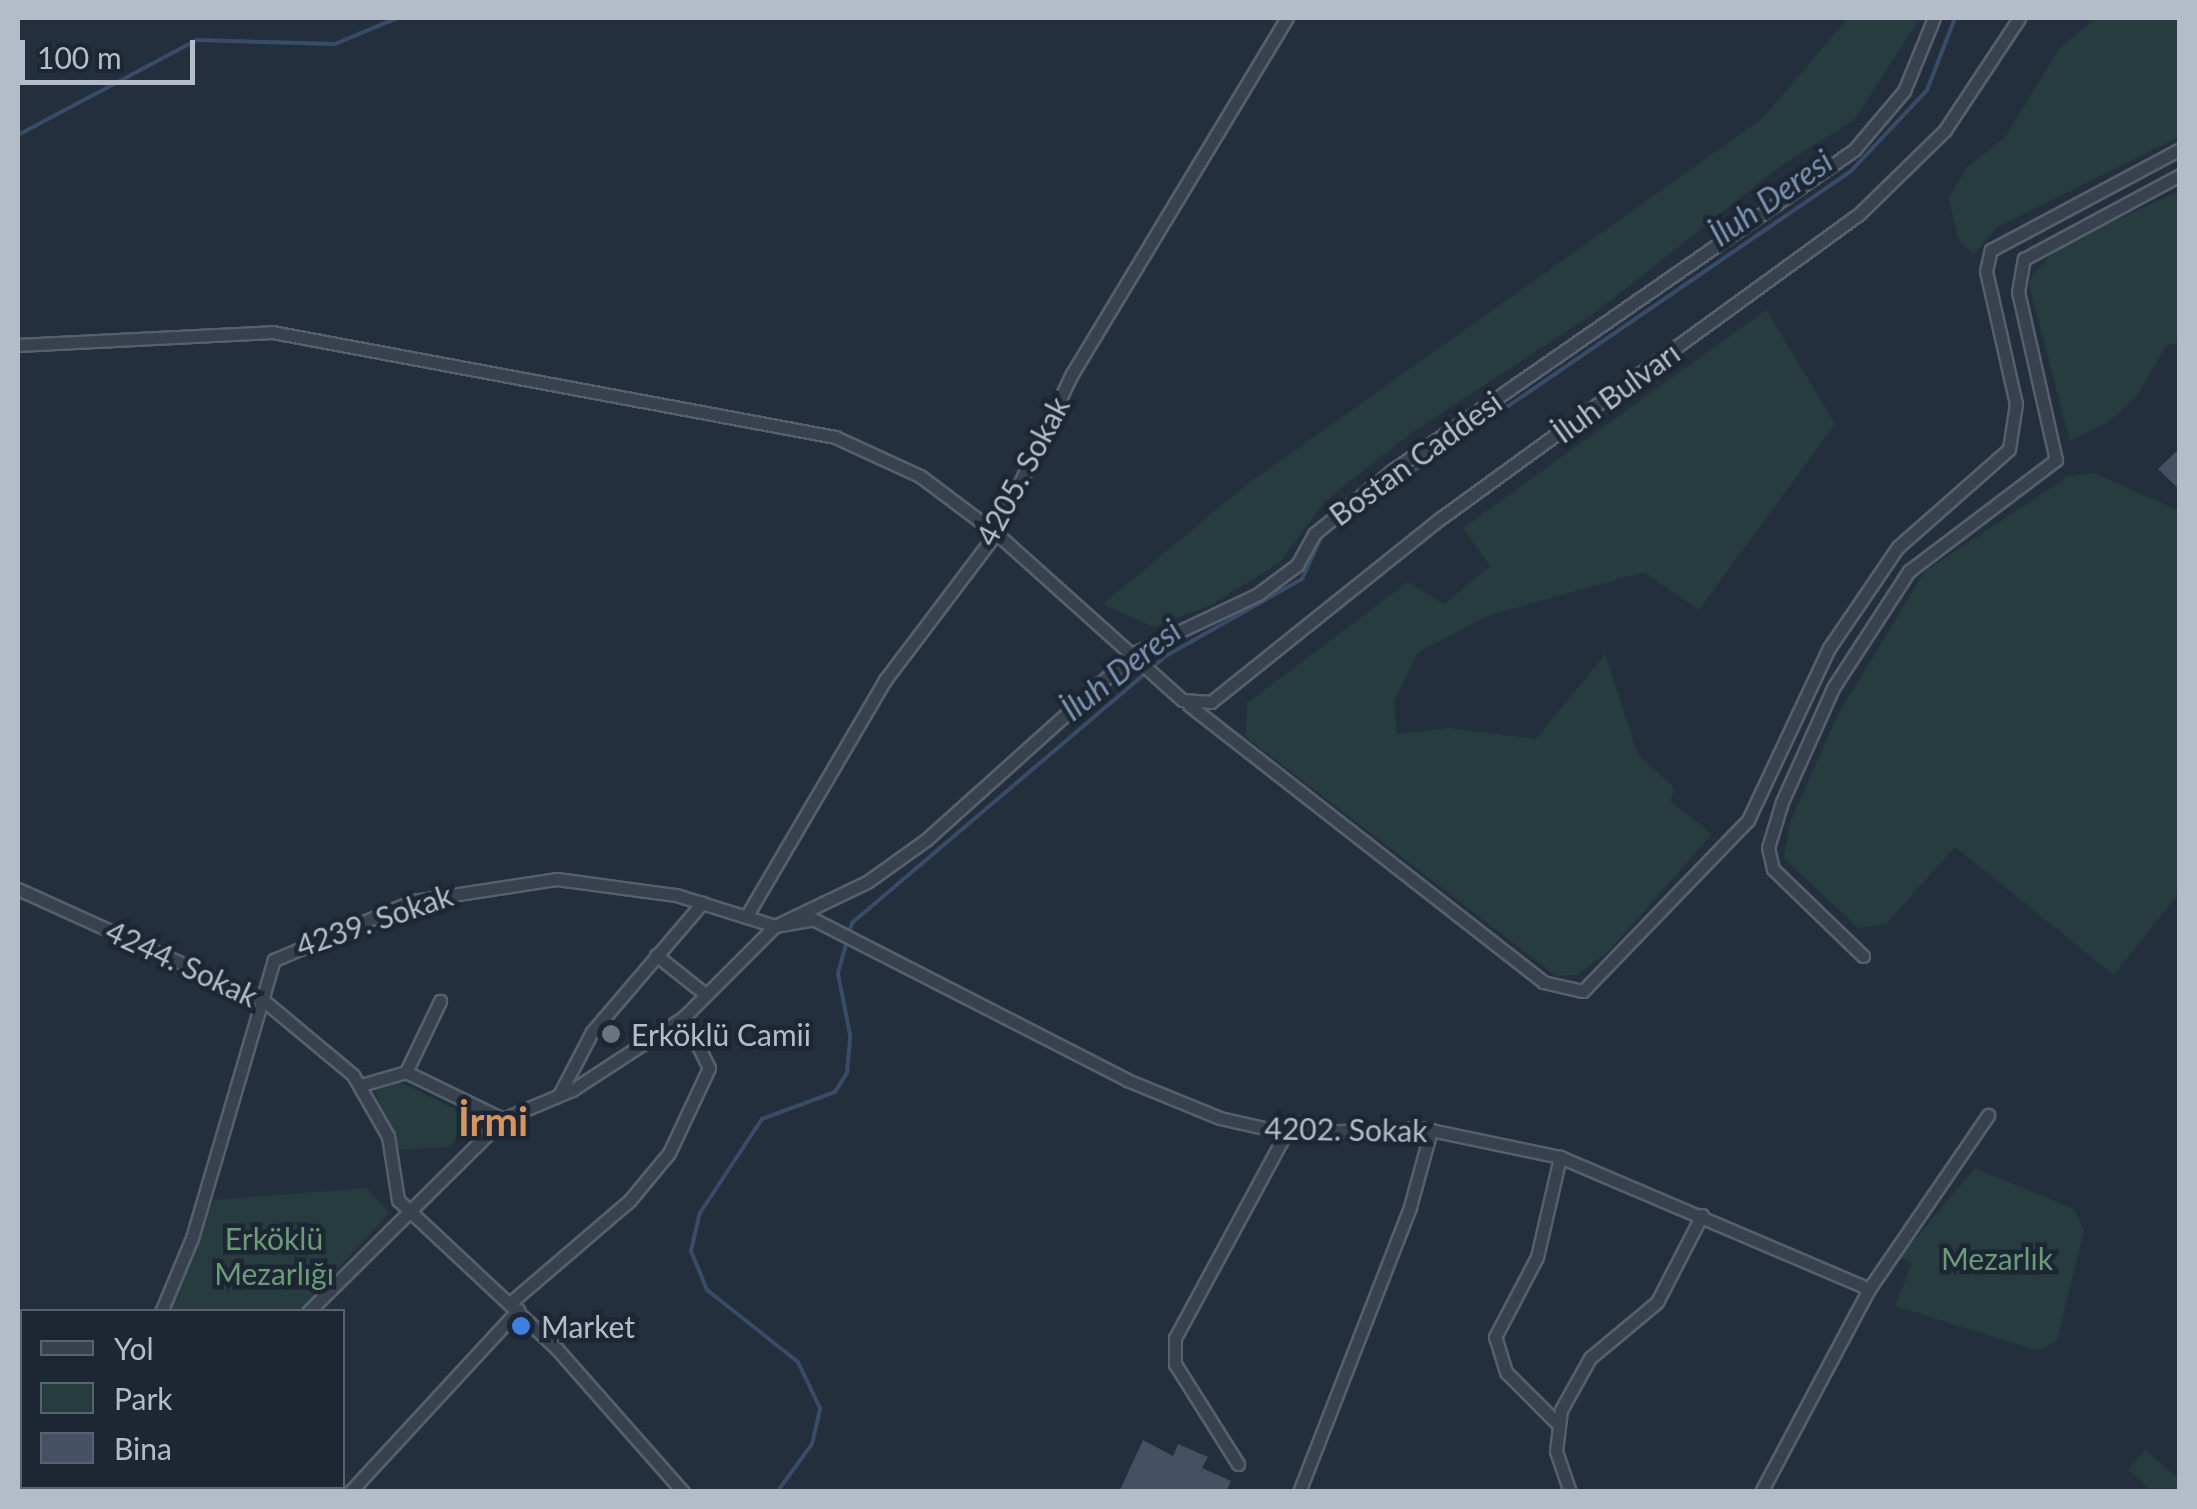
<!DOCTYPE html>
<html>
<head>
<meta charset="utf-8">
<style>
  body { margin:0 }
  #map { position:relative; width:2197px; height:1509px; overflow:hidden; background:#242f3e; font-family:Lato,sans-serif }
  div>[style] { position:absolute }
  .green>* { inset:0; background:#263c3f }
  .stream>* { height:4px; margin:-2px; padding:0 2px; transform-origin:2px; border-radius:2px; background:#394c67 }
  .building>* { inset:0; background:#455162 }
  .roads { filter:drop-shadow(2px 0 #565f6c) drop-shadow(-2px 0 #565f6c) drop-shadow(0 2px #565f6c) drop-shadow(0 -2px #565f6c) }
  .minor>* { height:11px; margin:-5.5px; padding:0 5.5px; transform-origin:5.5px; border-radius:5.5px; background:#38414e }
  .dots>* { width:28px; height:28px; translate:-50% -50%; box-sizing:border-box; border:5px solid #1d2633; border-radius:50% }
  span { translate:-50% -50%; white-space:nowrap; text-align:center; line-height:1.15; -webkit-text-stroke:9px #1d2633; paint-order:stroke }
  .street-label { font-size:30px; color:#b4bcc9 }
  .poi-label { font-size:30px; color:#b4bcc9 }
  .left { translate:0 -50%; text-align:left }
  .park-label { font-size:30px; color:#6b9a76 }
  .water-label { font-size:32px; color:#7c92b1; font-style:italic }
  .district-label { font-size:40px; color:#d59563; font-weight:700 }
  .frame { position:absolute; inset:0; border:20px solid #b4bcc9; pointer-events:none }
  .legend { position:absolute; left:20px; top:1309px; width:325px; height:180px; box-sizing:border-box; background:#1d2633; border:2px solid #59626f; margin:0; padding:12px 18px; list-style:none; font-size:30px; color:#b4bcc9 }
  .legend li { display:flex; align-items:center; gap:20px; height:50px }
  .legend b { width:50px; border:2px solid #59626f }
  .scale { position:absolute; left:20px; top:40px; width:175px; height:45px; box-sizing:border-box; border:5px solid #b4bcc9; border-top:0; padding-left:12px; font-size:30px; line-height:35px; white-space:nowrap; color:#b4bcc9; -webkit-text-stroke:8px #1d2633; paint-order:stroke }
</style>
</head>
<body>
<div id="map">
  <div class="green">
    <div style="clip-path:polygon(1848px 18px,1920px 18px,1854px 120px,1782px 165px,1592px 315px,1411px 433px,1324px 502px,1281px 561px,1211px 605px,1153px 627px,1103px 604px,1246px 485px,1763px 118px)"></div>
    <div style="clip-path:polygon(2096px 18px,2179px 18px,2179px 137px,1997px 227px,1974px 254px,1958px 240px,1949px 198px,1966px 168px,2005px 137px,2059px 49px)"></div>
    <div style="clip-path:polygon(2179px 191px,2179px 343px,2166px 346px,2136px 397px,2108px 422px,2070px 441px,2028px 281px,2056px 248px)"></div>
    <div style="clip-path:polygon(1766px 310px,1835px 424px,1699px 610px,1644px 572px,1490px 615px,1418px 652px,1394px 701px,1397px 734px,1449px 728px,1536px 739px,1605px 654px,1638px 755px,1674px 787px,1671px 801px,1712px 834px,1608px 952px,1577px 975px,1556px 976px,1246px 737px,1247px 703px,1408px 582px,1444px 604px,1490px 566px,1463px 528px)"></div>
    <div style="clip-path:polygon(2095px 473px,2179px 511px,2179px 893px,2114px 975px,1955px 847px,1886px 924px,1858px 928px,1784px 858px,1790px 823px,1837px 716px,1925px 571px,2069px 476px)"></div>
    <div style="clip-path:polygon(392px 1078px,467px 1115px,451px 1147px,397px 1150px,374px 1088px)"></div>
    <div style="clip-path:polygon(1975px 1168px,2074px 1209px,2084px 1230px,2057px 1340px,2039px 1351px,1895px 1306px,1912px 1263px,1900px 1257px)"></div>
    <div style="clip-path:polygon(367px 1188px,389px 1213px,300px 1311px,169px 1311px,214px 1200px)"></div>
    <div style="clip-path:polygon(2145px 1450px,2179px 1479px,2179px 1491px,2153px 1491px,2128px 1470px)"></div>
  </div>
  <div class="stream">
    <div style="left:18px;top:135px;width:203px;rotate:-28deg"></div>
    <div style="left:197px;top:40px;width:138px;rotate:1.7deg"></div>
    <div style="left:335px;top:44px;width:67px;rotate:-22.8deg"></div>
    <div style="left:777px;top:1492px;width:59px;rotate:-53.9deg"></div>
    <div style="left:812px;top:1444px;width:37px;rotate:-77deg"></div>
    <div style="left:820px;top:1408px;width:51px;rotate:-115.6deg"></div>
    <div style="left:798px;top:1362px;width:116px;rotate:-141.6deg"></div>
    <div style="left:707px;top:1290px;width:42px;rotate:-112.3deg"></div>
    <div style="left:691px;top:1251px;width:39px;rotate:-77deg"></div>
    <div style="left:700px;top:1213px;width:113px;rotate:-56.6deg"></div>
    <div style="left:762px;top:1119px;width:78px;rotate:-20.3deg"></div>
    <div style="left:835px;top:1092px;width:22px;rotate:-58deg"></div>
    <div style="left:847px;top:1073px;width:38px;rotate:-85deg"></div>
    <div style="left:850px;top:1035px;width:63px;rotate:-101deg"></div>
    <div style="left:838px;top:973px;width:52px;rotate:-74.4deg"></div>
    <div style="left:852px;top:923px;width:410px;rotate:-40.4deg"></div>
    <div style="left:1164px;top:657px;width:159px;rotate:-29.5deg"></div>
    <div style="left:1302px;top:579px;width:51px;rotate:-65.5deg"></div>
    <div style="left:1323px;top:533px;width:640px;rotate:-34.43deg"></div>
    <div style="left:1851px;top:171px;width:111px;rotate:-46.8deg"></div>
    <div style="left:1927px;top:90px;width:77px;rotate:-68.7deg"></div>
  </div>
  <div class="building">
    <div style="clip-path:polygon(2180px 448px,2180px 490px,2158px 469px)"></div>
    <div style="clip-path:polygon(1143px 1440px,1173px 1456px,1178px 1444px,1208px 1457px,1202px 1468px,1231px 1481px,1226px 1492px,1119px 1492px)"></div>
  </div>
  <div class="roads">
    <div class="minor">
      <div style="left:18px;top:345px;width:254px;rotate:-2.9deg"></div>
      <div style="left:272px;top:332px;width:573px;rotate:10.56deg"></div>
      <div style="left:835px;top:437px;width:94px;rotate:24.6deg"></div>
      <div style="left:920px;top:476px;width:95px;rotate:36.9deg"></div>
      <div style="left:996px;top:533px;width:250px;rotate:41.9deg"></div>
      <div style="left:1182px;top:700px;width:29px;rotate:4deg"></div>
      <div style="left:1211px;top:702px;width:295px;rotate:-38.7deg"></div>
      <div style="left:1441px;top:518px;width:517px;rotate:-36.03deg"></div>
      <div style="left:1859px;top:214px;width:120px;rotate:-44.3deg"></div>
      <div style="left:1945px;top:130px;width:134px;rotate:-56.5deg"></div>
      <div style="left:1189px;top:705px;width:449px;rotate:38deg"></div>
      <div style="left:1543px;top:982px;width:41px;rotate:12.7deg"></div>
      <div style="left:1583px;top:991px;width:238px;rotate:-46deg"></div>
      <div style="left:1748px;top:820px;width:190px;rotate:-64.8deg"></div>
      <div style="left:1829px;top:648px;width:122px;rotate:-55.7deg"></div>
      <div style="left:1898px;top:547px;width:148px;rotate:-41.4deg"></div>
      <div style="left:2009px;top:449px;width:46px;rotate:-81.2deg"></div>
      <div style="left:2016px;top:404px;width:136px;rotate:-102.7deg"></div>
      <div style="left:1986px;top:271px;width:22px;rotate:-77deg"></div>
      <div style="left:1991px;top:250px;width:214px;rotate:-28.1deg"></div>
      <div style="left:18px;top:889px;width:269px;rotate:24.4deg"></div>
      <div style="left:263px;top:1000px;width:117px;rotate:39.8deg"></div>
      <div style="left:353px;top:1075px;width:70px;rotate:60.2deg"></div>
      <div style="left:388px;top:1136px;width:65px;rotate:81.1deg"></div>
      <div style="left:398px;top:1200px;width:218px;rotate:43.1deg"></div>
      <div style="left:557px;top:1349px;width:191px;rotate:48.6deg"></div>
      <div style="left:746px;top:917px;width:275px;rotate:-59.6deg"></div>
      <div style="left:885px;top:680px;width:184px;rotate:-52.9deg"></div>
      <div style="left:996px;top:533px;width:176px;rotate:-64.5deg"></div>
      <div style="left:1072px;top:374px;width:416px;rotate:-58.9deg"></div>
      <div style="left:656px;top:955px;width:63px;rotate:38.5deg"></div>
      <div style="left:1863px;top:956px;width:125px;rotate:-136deg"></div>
      <div style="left:1773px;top:869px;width:22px;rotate:-103deg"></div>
      <div style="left:1768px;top:848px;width:48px;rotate:-73.1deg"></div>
      <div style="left:1782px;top:802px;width:125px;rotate:-65.9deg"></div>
      <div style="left:1833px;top:688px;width:140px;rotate:-57deg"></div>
      <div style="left:1909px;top:571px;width:184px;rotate:-37.1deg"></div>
      <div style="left:2056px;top:460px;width:172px;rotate:-102.7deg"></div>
      <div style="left:2018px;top:292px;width:34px;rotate:-80deg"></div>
      <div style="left:2024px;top:259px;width:177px;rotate:-28.3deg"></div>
      <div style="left:406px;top:1072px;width:79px;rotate:-64.4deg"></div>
      <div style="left:361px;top:1085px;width:47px;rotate:-16.1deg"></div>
      <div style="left:406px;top:1072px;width:108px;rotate:25.9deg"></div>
      <div style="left:559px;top:1095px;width:71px;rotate:-62.4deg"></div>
      <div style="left:592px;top:1032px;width:170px;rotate:-49.5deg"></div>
      <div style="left:510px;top:1303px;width:158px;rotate:-40.6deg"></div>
      <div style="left:630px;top:1200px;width:61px;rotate:-50.3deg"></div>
      <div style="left:669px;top:1153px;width:94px;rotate:-64.8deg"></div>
      <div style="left:709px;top:1068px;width:57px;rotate:-116.1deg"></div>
      <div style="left:161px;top:1312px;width:80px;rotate:-67.3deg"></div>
      <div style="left:192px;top:1238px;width:290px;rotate:-73.6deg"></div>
      <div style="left:274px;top:960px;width:151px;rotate:-23deg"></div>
      <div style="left:413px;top:901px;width:146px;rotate:-8.7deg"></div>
      <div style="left:557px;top:879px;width:120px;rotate:7.7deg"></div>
      <div style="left:676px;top:895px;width:104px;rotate:17.4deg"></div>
      <div style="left:775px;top:926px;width:39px;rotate:-10deg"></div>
      <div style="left:813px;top:919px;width:353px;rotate:27.1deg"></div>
      <div style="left:1127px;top:1080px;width:100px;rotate:22.2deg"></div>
      <div style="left:1220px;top:1118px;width:68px;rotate:12.8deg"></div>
      <div style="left:1286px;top:1133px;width:135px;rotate:-2.1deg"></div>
      <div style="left:1421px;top:1128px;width:142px;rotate:11.8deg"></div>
      <div style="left:1560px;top:1157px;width:336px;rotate:23.1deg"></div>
      <div style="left:308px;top:1312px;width:274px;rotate:-44.7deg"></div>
      <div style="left:503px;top:1119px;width:75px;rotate:-22.8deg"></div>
      <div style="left:572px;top:1090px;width:134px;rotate:-33.1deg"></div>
      <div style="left:684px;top:1017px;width:129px;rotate:-45deg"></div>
      <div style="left:775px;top:926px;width:102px;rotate:-25.6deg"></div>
      <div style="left:867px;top:882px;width:74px;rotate:-35.6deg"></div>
      <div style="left:927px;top:839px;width:278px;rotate:-41.9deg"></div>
      <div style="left:1134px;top:653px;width:137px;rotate:-25.4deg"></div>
      <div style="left:1258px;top:594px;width:49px;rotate:-36.6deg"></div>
      <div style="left:1297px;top:565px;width:35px;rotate:-61deg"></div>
      <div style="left:1314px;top:534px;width:102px;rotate:-39deg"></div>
      <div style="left:1393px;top:470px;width:561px;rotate:-34.77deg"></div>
      <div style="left:1854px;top:150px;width:77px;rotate:-49.7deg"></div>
      <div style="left:1904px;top:91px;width:79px;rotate:-67.7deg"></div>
      <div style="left:1556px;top:1422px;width:71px;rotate:-135deg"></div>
      <div style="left:1506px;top:1372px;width:37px;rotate:-107deg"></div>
      <div style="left:1495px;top:1337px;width:90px;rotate:-62.3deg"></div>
      <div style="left:1537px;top:1257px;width:103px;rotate:-77deg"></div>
      <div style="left:1238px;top:1464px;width:118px;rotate:-122.2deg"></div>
      <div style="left:1175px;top:1364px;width:26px;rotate:-90deg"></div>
      <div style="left:1175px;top:1338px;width:233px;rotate:-61.6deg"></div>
      <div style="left:74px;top:1492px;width:13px;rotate:-29deg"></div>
      <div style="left:152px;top:1492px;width:7px;rotate:-56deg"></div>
      <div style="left:350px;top:1492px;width:248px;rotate:-47.3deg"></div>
      <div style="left:1299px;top:1492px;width:306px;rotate:-68.7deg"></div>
      <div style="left:1410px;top:1207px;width:80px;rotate:-74.7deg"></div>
      <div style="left:1570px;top:1492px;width:43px;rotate:-108.9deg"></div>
      <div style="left:1556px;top:1451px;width:41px;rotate:-83deg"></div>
      <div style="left:1561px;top:1410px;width:60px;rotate:-60.9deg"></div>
      <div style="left:1590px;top:1358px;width:87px;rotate:-39.9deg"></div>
      <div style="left:1657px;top:1302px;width:98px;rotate:-62.7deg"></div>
      <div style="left:1761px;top:1492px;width:230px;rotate:-62deg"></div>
      <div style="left:1869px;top:1289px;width:211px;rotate:-55.6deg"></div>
    </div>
  </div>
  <div class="dots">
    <div style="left:611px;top:1034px;background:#6b7280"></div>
    <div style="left:521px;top:1326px;background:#3f7fe0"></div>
  </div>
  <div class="street-label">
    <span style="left:1616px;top:392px;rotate:-36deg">İluh Bulvarı</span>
    <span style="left:1415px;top:458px;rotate:-36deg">Bostan Caddesi</span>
    <span style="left:1022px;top:471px;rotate:-62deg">4205. Sokak</span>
    <span style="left:374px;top:920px;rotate:-19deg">4239. Sokak</span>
    <span style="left:182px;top:963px;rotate:25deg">4244. Sokak</span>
    <span style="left:1346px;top:1129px;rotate:1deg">4202. Sokak</span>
  </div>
  <div class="poi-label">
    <span class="left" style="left:631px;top:1034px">Erköklü Camii</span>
    <span class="left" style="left:541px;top:1326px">Market</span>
  </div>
  <div class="park-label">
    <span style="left:274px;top:1255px">Erköklü<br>Mezarlığı</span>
    <span style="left:1997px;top:1258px">Mezarlık</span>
  </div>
  <div class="water-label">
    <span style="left:1771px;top:198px;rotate:-35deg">İluh Deresi</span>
    <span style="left:1121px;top:670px;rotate:-38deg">İluh Deresi</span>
  </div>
  <div class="district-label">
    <span style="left:493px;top:1121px">İrmi</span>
  </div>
  <div class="frame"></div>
  <ul class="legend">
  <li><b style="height:12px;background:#38414e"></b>Yol</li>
  <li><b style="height:28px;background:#263c3f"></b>Park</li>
  <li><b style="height:28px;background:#455162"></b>Bina</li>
  </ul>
  <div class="scale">100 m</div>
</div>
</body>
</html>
